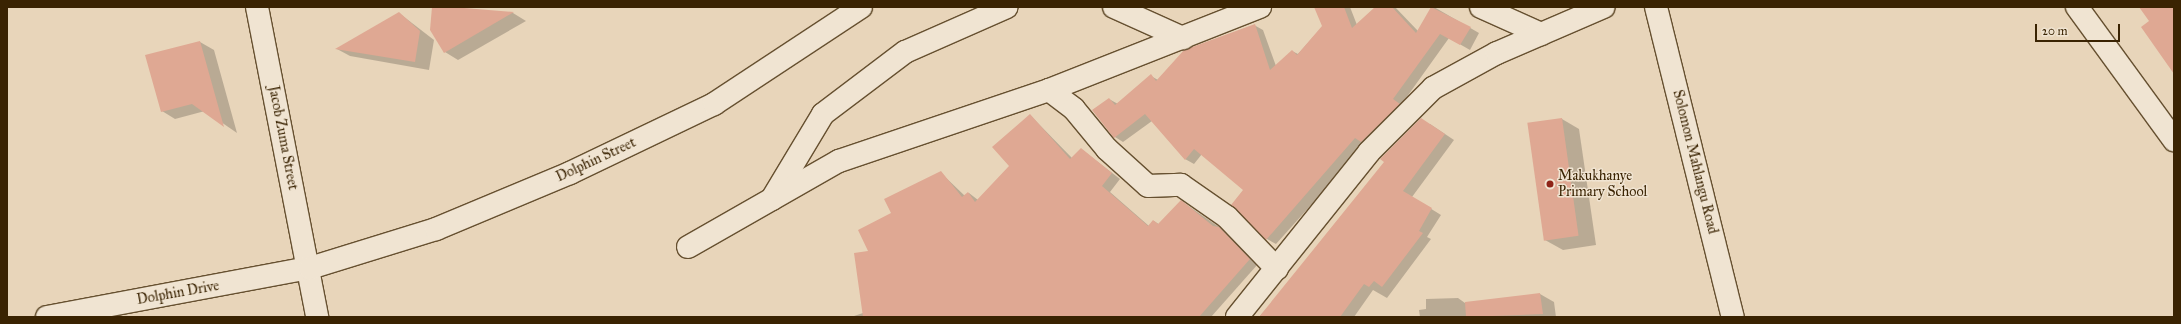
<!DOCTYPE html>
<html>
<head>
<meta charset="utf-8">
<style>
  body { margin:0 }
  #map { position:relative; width:2181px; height:324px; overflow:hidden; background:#e8d5ba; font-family:"IM FELL Great Primer",serif }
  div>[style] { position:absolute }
  .shadow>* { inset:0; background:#0003 }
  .building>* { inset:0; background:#dfa893; transform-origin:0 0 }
  .roads { filter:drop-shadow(1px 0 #665030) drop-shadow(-1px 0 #665030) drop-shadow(0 1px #665030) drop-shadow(0 -1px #665030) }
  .street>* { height:22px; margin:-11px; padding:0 11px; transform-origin:11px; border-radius:11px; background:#f0e4d2 }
  .secondary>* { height:22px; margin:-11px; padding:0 11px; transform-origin:11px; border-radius:11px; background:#f0e4d2 }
  .dots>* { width:11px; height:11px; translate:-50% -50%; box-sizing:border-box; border:2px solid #f0e4d2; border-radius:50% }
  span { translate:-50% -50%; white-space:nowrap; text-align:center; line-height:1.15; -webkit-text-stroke:3px #f0e4d2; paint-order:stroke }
  .street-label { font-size:14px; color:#3a2302 }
  .poi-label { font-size:14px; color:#3a2302 }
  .left { translate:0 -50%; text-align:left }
  .frame { position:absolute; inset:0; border:8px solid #3a2302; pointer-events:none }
  .scale { position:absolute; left:2035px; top:24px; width:85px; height:18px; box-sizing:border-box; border:2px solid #3a2302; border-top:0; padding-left:5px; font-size:12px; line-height:14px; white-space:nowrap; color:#3a2302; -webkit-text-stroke:3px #f0e4d2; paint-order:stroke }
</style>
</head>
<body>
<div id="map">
  <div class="shadow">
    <div style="clip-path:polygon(433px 7px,513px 13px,526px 21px,458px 60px,445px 52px)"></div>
    <div style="clip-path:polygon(1315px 7px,1350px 7px,1357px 25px,1376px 7px,1395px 7px,1418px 31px,1434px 7px,1479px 33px,1470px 50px,1449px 38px,1401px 105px,1276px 244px,1267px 239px,1244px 190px,1202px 154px,1194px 164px,1185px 159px,1152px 121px,1123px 142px,1115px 137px,1109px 99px,1118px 104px,1151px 76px,1158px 80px,1254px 25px,1263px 30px,1276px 66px,1292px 51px,1298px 54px,1323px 26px)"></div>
    <div style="clip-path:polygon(399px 13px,434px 40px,429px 70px,350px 56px,337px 49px)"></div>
    <div style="clip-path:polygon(200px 42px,214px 50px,237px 133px,205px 111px,175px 119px,162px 111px)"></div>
    <div style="clip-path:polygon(1030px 115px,1072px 158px,1081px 149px,1120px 179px,1110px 192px,1149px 226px,1154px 221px,1160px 225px,1181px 201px,1228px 233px,1258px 264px,1211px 317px,851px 317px,863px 313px,869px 252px,892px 214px,941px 173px,965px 196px,969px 193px,978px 200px,1010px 166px)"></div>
    <div style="clip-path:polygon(1562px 119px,1579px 129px,1596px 245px,1563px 250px,1545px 240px)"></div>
    <div style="clip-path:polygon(1430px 124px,1454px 140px,1412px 197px,1441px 215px,1427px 237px,1431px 239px,1387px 298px,1373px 290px,1354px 317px,1259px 317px)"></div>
    <div style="clip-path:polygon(1540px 294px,1554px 302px,1556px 317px,1420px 317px,1419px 310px,1426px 309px,1426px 299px,1458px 298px,1465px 303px)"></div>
  </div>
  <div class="building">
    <div style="clip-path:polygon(432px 7px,452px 7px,514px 12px,444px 53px,430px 30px)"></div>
    <div style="clip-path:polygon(1314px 7px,1344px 7px,1352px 28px,1375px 7px,1392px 7px,1416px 33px,1431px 7px,1471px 27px,1460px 45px,1440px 34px,1393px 99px,1400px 104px,1361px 142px,1355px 138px,1266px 240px,1231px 205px,1243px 190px,1194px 149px,1185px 160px,1145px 114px,1114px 138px,1092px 110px,1109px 98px,1115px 105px,1151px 74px,1156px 81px,1184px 50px,1255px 24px,1270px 70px,1292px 50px,1297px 55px,1322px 26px)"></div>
    <div style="clip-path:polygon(2139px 7px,2174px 7px,2174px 74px,2141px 27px,2149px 21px)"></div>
    <div style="clip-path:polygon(399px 12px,420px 31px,415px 62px,335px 49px)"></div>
    <div style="clip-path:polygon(200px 41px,224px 127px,192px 104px,161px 112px,145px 55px)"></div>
    <div style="clip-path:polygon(1030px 114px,1070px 159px,1081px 148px,1112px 173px,1102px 186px,1148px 226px,1153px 220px,1158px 224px,1181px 200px,1213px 226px,1219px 227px,1250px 259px,1199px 317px,863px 317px,854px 253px,868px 251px,858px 230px,891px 213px,884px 199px,941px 171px,962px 197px,968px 192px,975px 202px,1009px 166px,992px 147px)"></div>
    <div style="clip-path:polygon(1421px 118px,1445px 134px,1403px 191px,1432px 208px,1419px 231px,1423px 233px,1382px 287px,1374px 281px,1369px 287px,1364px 284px,1340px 317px,1259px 317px,1384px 162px,1380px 159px)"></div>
    <div style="left:1562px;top:118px;width:119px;height:35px;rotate:82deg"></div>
    <div style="clip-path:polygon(1540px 293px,1543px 314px,1466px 317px,1465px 302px)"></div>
  </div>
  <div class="roads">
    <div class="street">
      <div style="left:257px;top:7px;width:316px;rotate:79deg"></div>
      <div style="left:1114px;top:7px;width:76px;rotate:24.2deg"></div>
      <div style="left:1481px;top:7px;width:66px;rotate:24.2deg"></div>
      <div style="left:1656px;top:7px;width:319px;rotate:76.1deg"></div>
      <div style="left:2077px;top:7px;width:165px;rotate:53.9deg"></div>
      <div style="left:1049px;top:90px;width:31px;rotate:37deg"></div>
      <div style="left:1074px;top:109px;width:52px;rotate:50.5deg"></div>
      <div style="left:1107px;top:149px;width:55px;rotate:42.1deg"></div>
      <div style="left:1148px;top:186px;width:33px;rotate:-2deg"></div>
      <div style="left:1181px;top:185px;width:56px;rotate:34.8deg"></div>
      <div style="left:1227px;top:217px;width:72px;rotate:46.1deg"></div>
      <div style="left:772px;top:199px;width:99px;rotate:-59deg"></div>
      <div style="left:823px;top:114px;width:103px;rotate:-37.1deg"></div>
      <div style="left:905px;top:52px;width:111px;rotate:-23.8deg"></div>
      <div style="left:688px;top:247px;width:174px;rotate:-29.7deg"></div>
      <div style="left:839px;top:161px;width:222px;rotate:-18.7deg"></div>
      <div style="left:1049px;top:90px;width:227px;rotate:-21.5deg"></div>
      <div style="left:1237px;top:317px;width:211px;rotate:-51.3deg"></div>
      <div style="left:1369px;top:152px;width:91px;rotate:-45deg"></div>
      <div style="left:1433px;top:88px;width:73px;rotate:-28.7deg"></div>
      <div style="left:1497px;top:53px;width:116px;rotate:-23.3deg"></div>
    </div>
    <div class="secondary">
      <div style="left:47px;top:317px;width:268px;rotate:-10.6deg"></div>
      <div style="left:310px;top:268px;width:132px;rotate:-17.2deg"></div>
      <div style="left:436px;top:229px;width:145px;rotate:-22.7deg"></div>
      <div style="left:570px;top:173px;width:160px;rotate:-25.6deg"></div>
      <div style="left:714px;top:104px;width:176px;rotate:-33.4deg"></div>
    </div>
  </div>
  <div class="dots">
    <div style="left:1550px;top:184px;background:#8f2418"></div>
  </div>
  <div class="street-label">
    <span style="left:283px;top:138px;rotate:79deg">Jacob Zuma Street</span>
    <span style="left:596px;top:160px;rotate:-25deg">Dolphin Street</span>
    <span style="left:1695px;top:162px;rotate:76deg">Solomon Mahlangu Road</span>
    <span style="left:178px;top:293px;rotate:-10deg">Dolphin Drive</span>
  </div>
  <div class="poi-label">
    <span class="left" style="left:1558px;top:184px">Makukhanye<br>Primary School</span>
  </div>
  <div class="frame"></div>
  <div class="scale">20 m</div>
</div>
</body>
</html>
